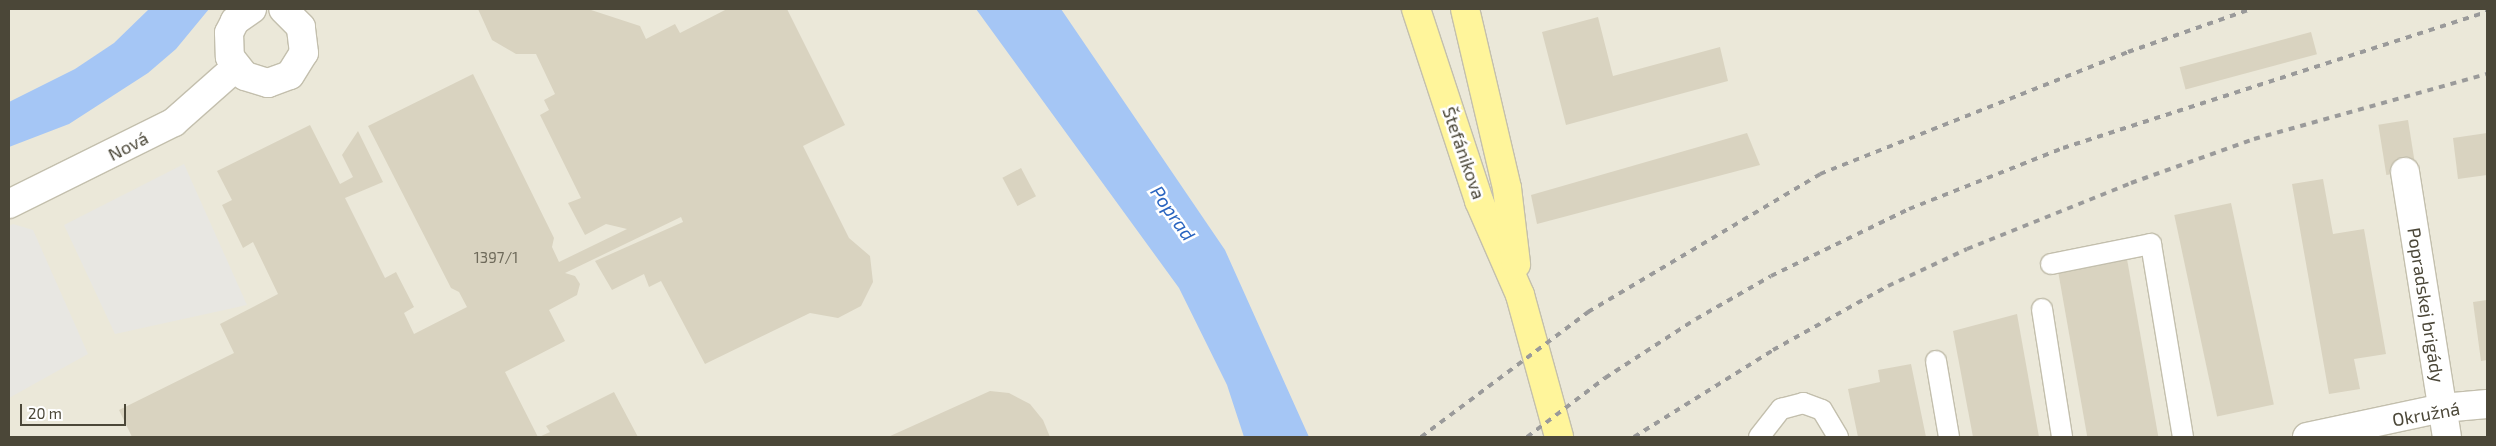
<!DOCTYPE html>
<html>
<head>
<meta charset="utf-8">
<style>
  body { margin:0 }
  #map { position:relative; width:2496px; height:446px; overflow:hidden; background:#f6f5eb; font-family:"Exo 2",sans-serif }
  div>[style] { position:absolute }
  .residential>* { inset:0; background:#ebe8d9; transform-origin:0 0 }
  .parking>* { inset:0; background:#e8e7e2 }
  .water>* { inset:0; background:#a5c6f5 }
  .building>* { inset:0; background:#d9d3c0; transform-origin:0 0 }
  .roads { filter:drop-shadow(1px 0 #c3bfad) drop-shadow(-1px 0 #c3bfad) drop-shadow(0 1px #c3bfad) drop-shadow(0 -1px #c3bfad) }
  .lane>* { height:20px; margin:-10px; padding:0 10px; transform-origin:10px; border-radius:10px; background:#fff }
  .street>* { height:28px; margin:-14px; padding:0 14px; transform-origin:14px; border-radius:14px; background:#fff }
  .primary>* { height:28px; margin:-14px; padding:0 14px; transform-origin:14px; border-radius:14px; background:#fff59b }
  .rail>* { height:4px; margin-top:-2px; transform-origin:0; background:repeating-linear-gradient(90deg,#9a9a9a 0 6px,transparent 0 12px) }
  span { translate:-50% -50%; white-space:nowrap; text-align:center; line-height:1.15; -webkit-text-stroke:5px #fff; paint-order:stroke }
  .number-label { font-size:15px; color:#6e6a5a }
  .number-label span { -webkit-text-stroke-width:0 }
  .street-label { font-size:18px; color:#4b4738 }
  .water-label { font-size:19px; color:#2964c0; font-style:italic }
  .frame { position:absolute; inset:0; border:10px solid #4b4738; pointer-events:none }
  .scale { position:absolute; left:20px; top:404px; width:106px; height:22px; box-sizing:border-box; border:2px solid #4b4738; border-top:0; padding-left:6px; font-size:15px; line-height:18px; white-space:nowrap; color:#4b4738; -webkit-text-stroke:4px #fff; paint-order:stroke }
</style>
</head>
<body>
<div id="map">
  <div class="residential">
    <div style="left:9px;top:9px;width:2478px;height:428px"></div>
  </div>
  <div class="parking">
    <div style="clip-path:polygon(184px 164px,247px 305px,115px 334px,64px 225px)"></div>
    <div style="clip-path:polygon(13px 224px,33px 230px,88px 354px,9px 398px,9px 226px)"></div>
  </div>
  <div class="water">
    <div style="clip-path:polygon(149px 9px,209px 9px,176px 49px,148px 73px,69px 124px,9px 147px,9px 102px,75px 69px,114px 43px)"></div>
    <div style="clip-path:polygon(976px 9px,1061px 9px,1225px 250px,1309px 437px,1244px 437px,1227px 385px,1179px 288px)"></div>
  </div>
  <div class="building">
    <div style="clip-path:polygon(478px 9px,588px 9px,640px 26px,646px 39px,675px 24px,680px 33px,727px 9px,787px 9px,845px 125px,803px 146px,849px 238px,870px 256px,873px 282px,861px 306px,838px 318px,810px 313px,705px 364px,661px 281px,649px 287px,644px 274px,612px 290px,595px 261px,683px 222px,681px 217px,565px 273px,575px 276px,580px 284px,577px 295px,549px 310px,565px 341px,505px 372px,538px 437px,132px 437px,119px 410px,234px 353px,220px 324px,278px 294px,253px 242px,243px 248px,222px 205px,232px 200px,217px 171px,310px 125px,340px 184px,353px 177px,342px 155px,358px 131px,383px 182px,345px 198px,385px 278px,396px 272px,414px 307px,404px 313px,414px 334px,467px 307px,459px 292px,451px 288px,368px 126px,473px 74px,554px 238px,552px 247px,559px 262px,627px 229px,606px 224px,585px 235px,568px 203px,581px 198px,540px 115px,549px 110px,544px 100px,555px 94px,536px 54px,516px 54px,492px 40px)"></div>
    <div style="clip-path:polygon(1598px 17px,1613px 76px,1720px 47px,1728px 81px,1566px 125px,1542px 32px)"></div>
    <div style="left:2311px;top:32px;width:23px;height:136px;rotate:75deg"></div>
    <div style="left:2408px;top:120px;width:51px;height:30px;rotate:81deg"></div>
    <div style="clip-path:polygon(1747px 133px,1760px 165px,1537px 224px,1531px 195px)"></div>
    <div style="clip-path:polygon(2487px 133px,2487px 175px,2458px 179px,2453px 138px)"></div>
    <div style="left:1021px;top:168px;width:32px;height:21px;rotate:62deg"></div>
    <div style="clip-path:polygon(2323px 179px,2333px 234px,2364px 229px,2386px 354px,2354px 359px,2360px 389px,2329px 394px,2292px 184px)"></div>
    <div style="left:2231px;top:203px;width:206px;height:58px;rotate:78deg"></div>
    <div style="left:2127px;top:259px;width:181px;height:70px;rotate:80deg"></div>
    <div style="clip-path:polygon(2487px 300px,2487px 360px,2481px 361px,2473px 302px)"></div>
    <div style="clip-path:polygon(2017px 314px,2039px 437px,1973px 437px,1953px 331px)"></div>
    <div style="clip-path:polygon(1911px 364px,1926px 437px,1858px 437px,1848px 389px,1880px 382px,1878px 370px)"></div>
    <div style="clip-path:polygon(990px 391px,1009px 393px,1030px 404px,1043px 420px,1050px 437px,888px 437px)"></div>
    <div style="clip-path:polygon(614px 392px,638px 437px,539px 437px,550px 432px,546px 426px)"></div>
  </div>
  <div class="roads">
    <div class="lane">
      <div style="left:2051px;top:264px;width:102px;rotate:-11.3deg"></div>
      <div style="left:2151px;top:244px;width:196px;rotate:80.6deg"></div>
      <div style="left:2042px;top:309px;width:130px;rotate:81.1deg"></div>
      <div style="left:1936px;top:361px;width:77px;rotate:80.3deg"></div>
      <div style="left:1759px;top:437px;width:36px;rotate:-52deg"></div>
      <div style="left:1781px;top:409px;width:23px;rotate:-15deg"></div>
      <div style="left:1803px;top:403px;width:20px;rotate:20deg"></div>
      <div style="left:1822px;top:410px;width:31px;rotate:59deg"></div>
    </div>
    <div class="street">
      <div style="left:252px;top:9px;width:21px;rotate:145deg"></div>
      <div style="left:235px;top:21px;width:13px;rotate:117deg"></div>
      <div style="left:229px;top:33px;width:24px;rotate:88deg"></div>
      <div style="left:230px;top:57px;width:24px;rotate:52deg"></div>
      <div style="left:245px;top:76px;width:24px;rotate:17deg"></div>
      <div style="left:268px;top:83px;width:23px;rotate:-20deg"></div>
      <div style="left:290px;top:75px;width:26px;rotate:-58deg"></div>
      <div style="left:304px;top:53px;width:26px;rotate:-97deg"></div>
      <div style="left:301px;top:27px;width:25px;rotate:-135deg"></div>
      <div style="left:2405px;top:172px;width:268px;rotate:81deg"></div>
      <div style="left:9px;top:204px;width:184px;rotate:-26.4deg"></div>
      <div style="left:174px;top:122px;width:81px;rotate:-41.5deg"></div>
      <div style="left:2307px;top:437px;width:138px;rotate:-12.1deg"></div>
      <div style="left:2442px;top:408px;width:45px;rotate:-5.1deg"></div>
    </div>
    <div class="primary">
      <div style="left:1416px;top:9px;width:202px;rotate:71.8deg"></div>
      <div style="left:1479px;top:201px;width:103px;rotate:66.4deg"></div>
      <div style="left:1520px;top:295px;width:147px;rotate:74.6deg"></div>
      <div style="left:1465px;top:9px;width:184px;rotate:76.8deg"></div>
      <div style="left:1507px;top:188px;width:77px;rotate:83.2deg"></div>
    </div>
  </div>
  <div class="rail">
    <div style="left:1421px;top:437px;width:209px;rotate:-36.8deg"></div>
    <div style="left:1588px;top:312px;width:270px;rotate:-30.7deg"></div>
    <div style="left:1820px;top:174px;width:331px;rotate:-21.6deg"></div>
    <div style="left:2128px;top:52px;width:130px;rotate:-19.3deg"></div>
    <div style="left:1527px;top:437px;width:98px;rotate:-37.1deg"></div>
    <div style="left:1605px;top:378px;width:108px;rotate:-33deg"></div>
    <div style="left:1696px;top:319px;width:86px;rotate:-29.8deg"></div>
    <div style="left:1771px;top:276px;width:153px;rotate:-25.9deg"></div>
    <div style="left:1909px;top:209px;width:166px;rotate:-21.6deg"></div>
    <div style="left:2063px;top:148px;width:445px;rotate:-17.8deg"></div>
    <div style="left:1634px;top:437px;width:164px;rotate:-32deg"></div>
    <div style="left:1773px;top:350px;width:132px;rotate:-29.1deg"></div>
    <div style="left:1888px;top:286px;width:87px;rotate:-25.1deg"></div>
    <div style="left:1967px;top:249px;width:177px;rotate:-21.9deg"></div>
    <div style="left:2131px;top:183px;width:131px;rotate:-19.7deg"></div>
    <div style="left:2254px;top:139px;width:242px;rotate:-15.6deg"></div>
  </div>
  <div class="number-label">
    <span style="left:496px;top:258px">1397/1</span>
  </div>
  <div class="street-label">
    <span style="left:128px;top:146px;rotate:-27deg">Nová</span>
    <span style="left:1464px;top:153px;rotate:71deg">Štefánikova</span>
    <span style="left:2426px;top:305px;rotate:81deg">Popradskej brigády</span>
    <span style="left:2426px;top:414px;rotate:-10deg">Okružná</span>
  </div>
  <div class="water-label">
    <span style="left:1173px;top:213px;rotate:55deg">Poprad</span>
  </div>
  <div class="frame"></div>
  <div class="scale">20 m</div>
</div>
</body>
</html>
